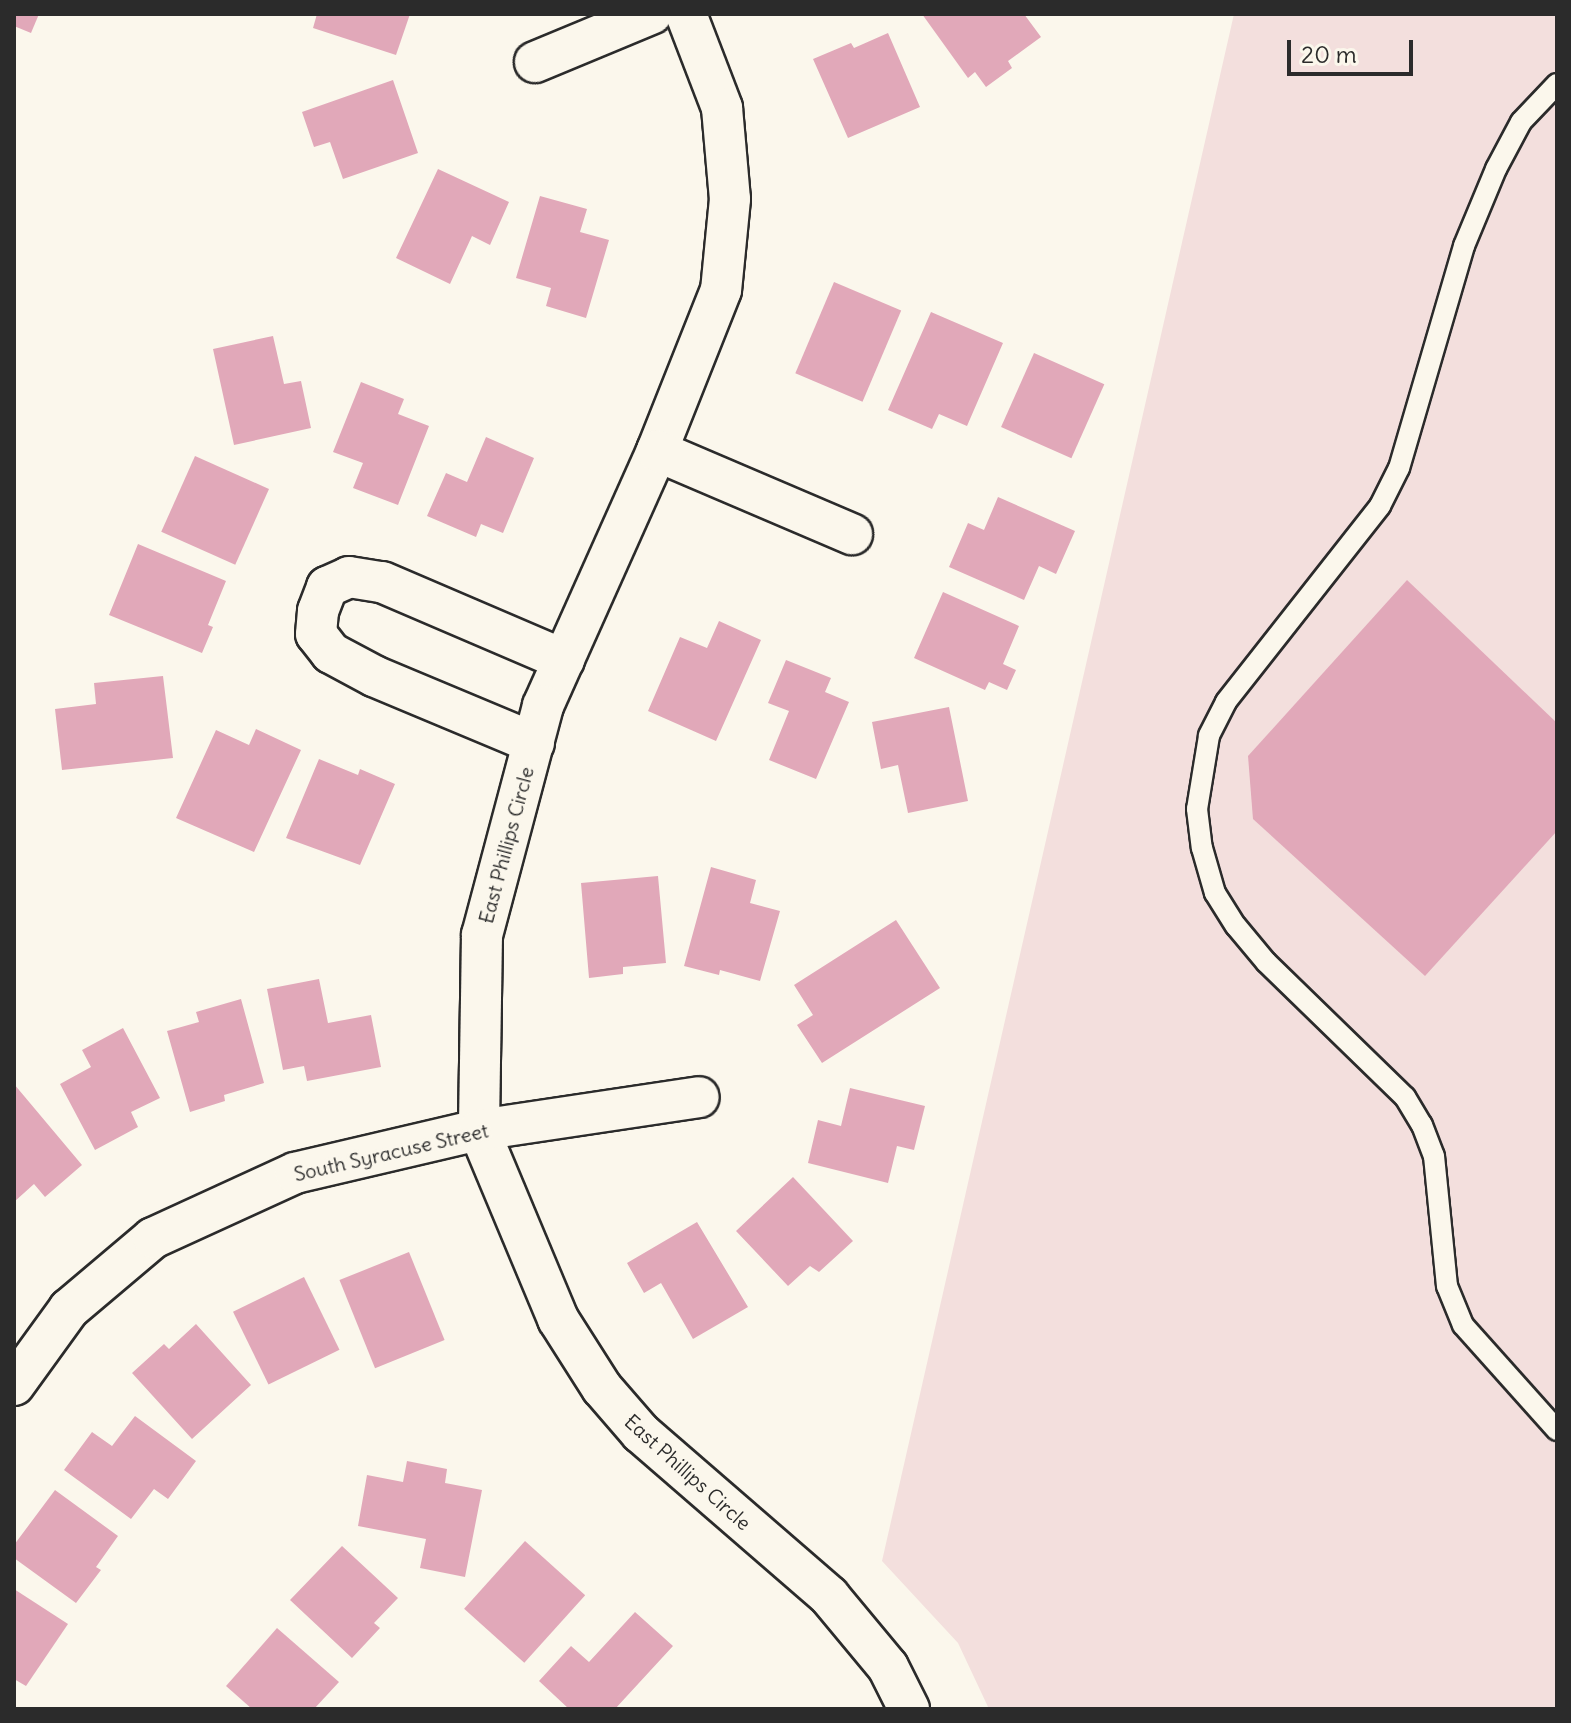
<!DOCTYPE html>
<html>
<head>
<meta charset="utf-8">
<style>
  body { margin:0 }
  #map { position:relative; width:1571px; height:1723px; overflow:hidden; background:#fbf7ec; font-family:Delius,sans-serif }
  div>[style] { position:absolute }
  .built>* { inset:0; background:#f3dfdd }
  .building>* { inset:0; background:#e1a8b9; transform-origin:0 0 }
  .roads { filter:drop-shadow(2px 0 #2b2b2b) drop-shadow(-2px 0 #2b2b2b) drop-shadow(0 2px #2b2b2b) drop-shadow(0 -2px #2b2b2b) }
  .service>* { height:20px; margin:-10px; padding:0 10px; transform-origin:10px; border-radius:10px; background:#fbf7ec }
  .minor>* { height:40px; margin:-20px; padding:0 20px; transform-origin:20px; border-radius:20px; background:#fbf7ec }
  span { translate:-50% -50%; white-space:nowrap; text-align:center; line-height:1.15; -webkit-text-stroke:6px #fbf7ec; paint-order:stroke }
  .street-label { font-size:20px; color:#2b2b2b }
  .frame { position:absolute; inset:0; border:16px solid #2b2b2b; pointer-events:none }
  .scale { position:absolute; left:1287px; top:40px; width:126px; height:36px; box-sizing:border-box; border:4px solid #2b2b2b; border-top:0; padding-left:10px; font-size:24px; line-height:28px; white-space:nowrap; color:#2b2b2b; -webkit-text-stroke:6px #fbf7ec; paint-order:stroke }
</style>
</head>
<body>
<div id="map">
  <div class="built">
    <div style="clip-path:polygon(1234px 14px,1557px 14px,1557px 1709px,989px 1709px,958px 1643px,882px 1561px)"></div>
  </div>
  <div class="building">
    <div style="clip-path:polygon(14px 14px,39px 14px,31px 33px,14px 26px)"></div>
    <div style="clip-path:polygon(317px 14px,410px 14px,396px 55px,313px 28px)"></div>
    <div style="clip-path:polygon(922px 14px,1024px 14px,1041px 37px,1008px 61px,1012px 68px,986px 87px,975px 72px,968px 78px)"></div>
    <div style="clip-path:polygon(888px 33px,920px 107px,848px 138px,813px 59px,851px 43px,854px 48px)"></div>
    <div style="clip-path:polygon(393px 80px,418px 153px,343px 179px,330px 142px,314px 147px,302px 112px)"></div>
    <div style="clip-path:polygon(438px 169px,509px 202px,490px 245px,472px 236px,450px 284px,396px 258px)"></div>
    <div style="clip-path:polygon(540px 196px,587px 209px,580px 232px,609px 240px,586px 318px,546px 306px,551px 288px,516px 278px)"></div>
    <div style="left:834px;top:282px;width:73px;height:99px;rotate:23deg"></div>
    <div style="clip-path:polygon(931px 312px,1003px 343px,967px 426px,939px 414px,932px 429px,888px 410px)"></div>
    <div style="clip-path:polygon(273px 336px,284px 384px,301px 381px,311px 428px,234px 445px,213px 349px)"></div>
    <div style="left:1034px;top:353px;width:77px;height:81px;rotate:24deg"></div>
    <div style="clip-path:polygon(361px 382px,404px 399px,398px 414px,429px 426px,398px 505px,353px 488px,363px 463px,333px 452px)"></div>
    <div style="clip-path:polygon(486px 437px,534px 458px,503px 533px,481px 524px,476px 537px,427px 516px,446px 473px,467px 482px)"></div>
    <div style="left:195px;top:456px;width:81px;height:83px;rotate:24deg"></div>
    <div style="clip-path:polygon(998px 497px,1075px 531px,1056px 574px,1039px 566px,1024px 600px,949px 567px,968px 523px,984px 530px)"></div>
    <div style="clip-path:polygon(138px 544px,226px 581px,208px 625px,213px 627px,202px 653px,109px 615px)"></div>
    <div style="clip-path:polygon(1407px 580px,1557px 723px,1557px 831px,1425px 976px,1253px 819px,1248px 756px)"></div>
    <div style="clip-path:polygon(943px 592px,1019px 626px,1003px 664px,1016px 670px,1007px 690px,989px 682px,985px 690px,914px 658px)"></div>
    <div style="clip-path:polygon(719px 621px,761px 640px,716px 741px,648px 711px,680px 637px,707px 648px)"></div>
    <div style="clip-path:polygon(786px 660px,831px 678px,825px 692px,849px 702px,816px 779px,769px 760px,789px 711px,768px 703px)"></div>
    <div style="clip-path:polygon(163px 676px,173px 758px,62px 770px,55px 709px,96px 704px,94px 683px)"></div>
    <div style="clip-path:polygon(949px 707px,968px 801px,908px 813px,898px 765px,881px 769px,872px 722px)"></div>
    <div style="clip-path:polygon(256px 729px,301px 750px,254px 852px,176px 818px,216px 730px,249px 745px)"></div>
    <div style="clip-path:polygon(319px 759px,358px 775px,360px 769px,395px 784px,360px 865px,286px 838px)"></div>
    <div style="clip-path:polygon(711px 867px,756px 880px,750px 903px,780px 911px,760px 981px,720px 970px,719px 975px,684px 966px)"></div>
    <div style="clip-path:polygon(658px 876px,666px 963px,623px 967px,623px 974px,589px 978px,581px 883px)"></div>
    <div style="clip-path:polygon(896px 920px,940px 988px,822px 1063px,797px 1025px,813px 1015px,794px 985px)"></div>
    <div style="clip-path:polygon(319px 979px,328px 1023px,371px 1015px,381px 1067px,307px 1081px,304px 1066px,283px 1070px,267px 989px)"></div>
    <div style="clip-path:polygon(241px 999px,264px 1083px,224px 1095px,225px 1101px,190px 1112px,167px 1031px,199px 1022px,196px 1012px)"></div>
    <div style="clip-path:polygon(123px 1028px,160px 1098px,131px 1112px,138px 1127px,95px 1150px,60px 1084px,91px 1067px,82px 1050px)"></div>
    <div style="clip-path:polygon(14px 1084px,82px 1165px,45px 1197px,34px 1184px,14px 1202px)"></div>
    <div style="clip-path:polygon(850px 1088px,925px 1106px,914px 1150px,897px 1146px,888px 1183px,808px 1163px,818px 1120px,841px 1126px)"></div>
    <div style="clip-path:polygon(793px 1177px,853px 1241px,819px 1272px,810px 1266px,788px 1286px,736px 1231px)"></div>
    <div style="clip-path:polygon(697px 1222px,748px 1307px,693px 1339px,661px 1283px,644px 1293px,627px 1263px)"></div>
    <div style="left:409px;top:1252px;width:95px;height:75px;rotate:68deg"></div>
    <div style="left:304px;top:1277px;width:81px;height:79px;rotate:64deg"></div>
    <div style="clip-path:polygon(196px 1324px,251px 1385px,192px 1439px,132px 1373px,164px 1344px,169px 1349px)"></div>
    <div style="clip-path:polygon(135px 1416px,196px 1461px,168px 1499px,154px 1489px,131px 1519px,64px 1470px,92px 1432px,112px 1446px)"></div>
    <div style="clip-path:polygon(407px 1461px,447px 1469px,445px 1483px,482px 1490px,465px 1577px,420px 1568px,426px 1539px,358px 1526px,367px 1475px,403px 1482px)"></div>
    <div style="clip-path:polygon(55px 1490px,118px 1536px,96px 1567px,101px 1570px,76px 1603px,14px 1558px,14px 1545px)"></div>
    <div style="left:525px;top:1541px;width:81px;height:91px;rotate:42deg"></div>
    <div style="clip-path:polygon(342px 1546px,398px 1598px,374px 1623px,380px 1628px,352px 1658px,290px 1600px)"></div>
    <div style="clip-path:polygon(14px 1589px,68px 1624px,26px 1686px,14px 1679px)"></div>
    <div style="clip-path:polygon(635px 1612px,673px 1646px,615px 1709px,569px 1709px,539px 1681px,571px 1646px,589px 1662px)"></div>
    <div style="clip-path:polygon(277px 1628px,339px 1682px,314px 1709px,252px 1709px,226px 1686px)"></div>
  </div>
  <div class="roads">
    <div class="service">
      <div style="left:1557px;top:84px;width:52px;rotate:133.5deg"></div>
      <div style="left:1521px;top:122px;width:53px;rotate:118deg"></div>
      <div style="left:1496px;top:169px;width:83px;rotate:112.6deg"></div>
      <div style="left:1464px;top:246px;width:231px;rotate:106.3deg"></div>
      <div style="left:1399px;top:468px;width:42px;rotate:116.6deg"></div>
      <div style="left:1380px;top:506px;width:249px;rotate:128.2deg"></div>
      <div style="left:1226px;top:702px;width:38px;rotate:117deg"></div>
      <div style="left:1209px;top:736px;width:74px;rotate:99.3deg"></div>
      <div style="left:1197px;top:809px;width:39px;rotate:83deg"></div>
      <div style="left:1202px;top:848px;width:47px;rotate:73.9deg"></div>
      <div style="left:1215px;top:893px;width:39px;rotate:58deg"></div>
      <div style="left:1236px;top:926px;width:47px;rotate:50.2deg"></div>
      <div style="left:1266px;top:962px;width:194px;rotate:44.2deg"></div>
      <div style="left:1405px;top:1097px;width:33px;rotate:59deg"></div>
      <div style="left:1422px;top:1125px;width:33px;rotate:69deg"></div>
      <div style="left:1434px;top:1156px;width:131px;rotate:84.3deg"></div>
      <div style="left:1447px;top:1286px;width:42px;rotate:67.7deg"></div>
      <div style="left:1463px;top:1325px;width:141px;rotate:48.2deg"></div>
    </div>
    <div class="minor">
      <div style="left:686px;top:14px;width:101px;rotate:69deg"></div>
      <div style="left:722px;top:108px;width:91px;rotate:85deg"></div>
      <div style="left:730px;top:199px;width:91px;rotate:95.6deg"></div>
      <div style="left:721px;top:290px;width:173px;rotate:111.7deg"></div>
      <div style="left:657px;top:451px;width:279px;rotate:114.1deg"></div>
      <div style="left:543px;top:706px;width:237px;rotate:104.9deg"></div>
      <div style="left:482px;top:935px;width:195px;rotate:90.9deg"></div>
      <div style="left:479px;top:1130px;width:205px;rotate:67.3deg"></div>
      <div style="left:558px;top:1319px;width:82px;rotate:57.5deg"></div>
      <div style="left:602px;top:1388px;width:60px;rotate:49.1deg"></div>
      <div style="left:641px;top:1433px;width:249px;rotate:40.9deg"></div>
      <div style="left:829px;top:1596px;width:92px;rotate:50.3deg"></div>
      <div style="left:888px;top:1667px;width:47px;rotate:63.4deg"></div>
      <div style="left:535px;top:62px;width:126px;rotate:-22.5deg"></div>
      <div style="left:657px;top:451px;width:212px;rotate:23.1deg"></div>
      <div style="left:534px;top:743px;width:173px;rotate:-157.3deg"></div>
      <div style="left:374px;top:676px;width:49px;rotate:-151.9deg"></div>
      <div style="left:331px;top:653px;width:24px;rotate:-128deg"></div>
      <div style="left:316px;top:634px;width:23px;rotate:-85deg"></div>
      <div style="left:318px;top:611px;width:26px;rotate:-69deg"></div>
      <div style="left:327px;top:587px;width:24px;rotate:-24deg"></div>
      <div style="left:349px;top:577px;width:33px;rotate:9deg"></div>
      <div style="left:382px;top:582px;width:198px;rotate:23.2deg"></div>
      <div style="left:14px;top:1385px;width:94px;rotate:-54.1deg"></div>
      <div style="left:69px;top:1309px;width:110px;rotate:-40.2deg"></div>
      <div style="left:153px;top:1238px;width:156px;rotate:-24.6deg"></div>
      <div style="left:295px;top:1173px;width:189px;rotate:-13.2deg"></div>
      <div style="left:479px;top:1130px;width:222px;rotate:-8.5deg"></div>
    </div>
  </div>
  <div class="street-label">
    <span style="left:506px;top:845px;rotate:-75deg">East Phillips Circle</span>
    <span style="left:391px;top:1152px;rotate:-13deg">South Syracuse Street</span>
    <span style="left:688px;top:1472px;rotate:42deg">East Phillips Circle</span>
  </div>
  <div class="frame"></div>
  <div class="scale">20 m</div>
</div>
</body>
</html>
